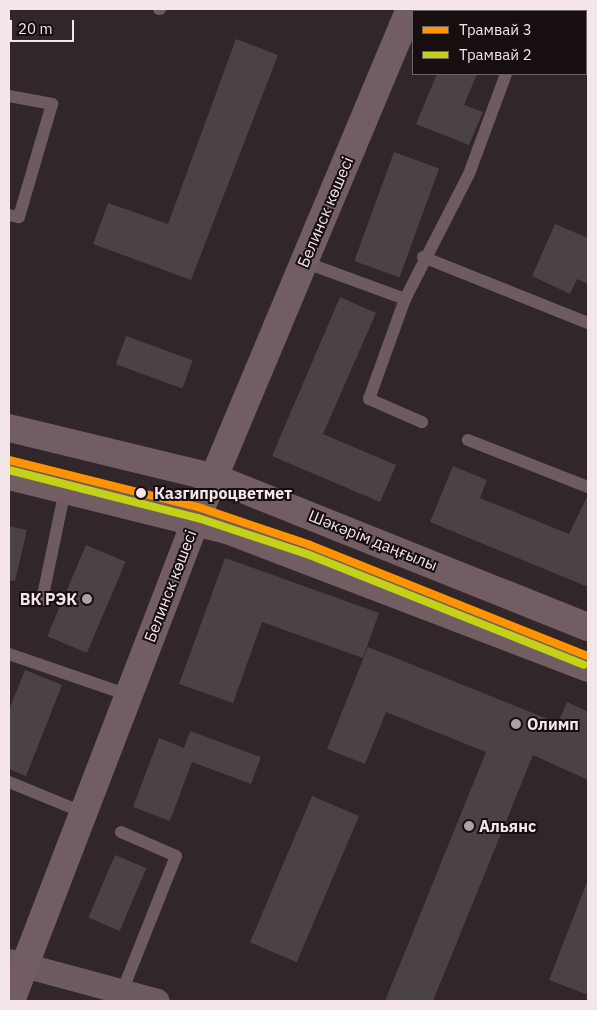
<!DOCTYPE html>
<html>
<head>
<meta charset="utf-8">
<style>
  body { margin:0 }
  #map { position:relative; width:597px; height:1010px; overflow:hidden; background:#312629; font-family:"IBM Plex Sans",sans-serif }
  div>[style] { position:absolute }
  .building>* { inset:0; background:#4b4244; transform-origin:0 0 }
  .service>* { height:12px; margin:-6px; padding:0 6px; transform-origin:6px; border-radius:6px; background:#6d5b5f }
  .minor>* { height:25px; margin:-12.5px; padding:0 12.5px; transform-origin:12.5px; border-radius:12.5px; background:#6d5b5f }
  .secondary>* { height:28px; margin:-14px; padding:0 14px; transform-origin:14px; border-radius:14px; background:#725d62 }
  .tram-1>* { height:8px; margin:-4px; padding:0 4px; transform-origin:4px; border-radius:4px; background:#ff9300 }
  .tram-2>* { height:8px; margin:-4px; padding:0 4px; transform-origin:4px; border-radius:4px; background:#c3d117 }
  .dots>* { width:14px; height:14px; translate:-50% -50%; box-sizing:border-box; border:2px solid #170e10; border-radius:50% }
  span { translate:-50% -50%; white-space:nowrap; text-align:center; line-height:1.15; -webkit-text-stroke:4px #170e10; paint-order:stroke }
  .street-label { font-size:16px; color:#f3e5e8 }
  .stop-label { font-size:16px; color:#f3e5e8; font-weight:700 }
  .left { translate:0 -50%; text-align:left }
  .poi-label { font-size:16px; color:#f3e5e8; font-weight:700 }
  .right { translate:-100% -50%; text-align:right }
  .frame { position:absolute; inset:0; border:10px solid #f3e5e8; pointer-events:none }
  .legend { position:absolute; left:412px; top:10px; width:175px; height:65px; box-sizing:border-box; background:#170e10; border:1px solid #6f6466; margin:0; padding:6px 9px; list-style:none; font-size:15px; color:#f3e5e8 }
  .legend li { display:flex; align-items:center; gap:10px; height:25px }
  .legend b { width:25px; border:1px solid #6f6466 }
  .scale { position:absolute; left:10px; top:20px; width:64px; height:22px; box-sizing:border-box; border:2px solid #f3e5e8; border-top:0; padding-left:6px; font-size:15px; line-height:18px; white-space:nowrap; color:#f3e5e8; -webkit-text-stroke:4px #170e10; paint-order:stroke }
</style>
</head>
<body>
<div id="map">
  <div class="building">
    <div style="clip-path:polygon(236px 39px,278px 55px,191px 280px,93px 244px,108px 203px,168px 224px)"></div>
    <div style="clip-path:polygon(437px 74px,477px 74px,464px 105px,483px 112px,469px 145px,416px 124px)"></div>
    <div style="left:394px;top:152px;width:48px;height:116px;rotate:20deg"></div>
    <div style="clip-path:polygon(555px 224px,588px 238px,588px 284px,577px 279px,570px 294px,532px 276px)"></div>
    <div style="clip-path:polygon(340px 297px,376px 313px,323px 434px,396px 465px,380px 502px,272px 456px)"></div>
    <div style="left:126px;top:336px;width:71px;height:30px;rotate:20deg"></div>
    <div style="clip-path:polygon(453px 466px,487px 480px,480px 498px,569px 534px,588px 495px,588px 587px,430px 522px)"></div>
    <div style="clip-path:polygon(9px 526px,27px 530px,15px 581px,9px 580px)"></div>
    <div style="left:86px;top:545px;width:43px;height:99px;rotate:23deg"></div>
    <div style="clip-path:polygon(225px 558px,379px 613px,363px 658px,262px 622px,233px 703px,179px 684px)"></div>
    <div style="clip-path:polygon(368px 647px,558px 723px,567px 702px,588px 712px,588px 780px,533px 755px,433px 1001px,385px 1001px,486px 752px,386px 712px,365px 764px,327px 749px)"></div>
    <div style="clip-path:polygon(25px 670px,62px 685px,26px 776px,9px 769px,9px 710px)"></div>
    <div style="clip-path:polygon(190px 731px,261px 757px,251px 784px,192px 762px,170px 821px,133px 807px,159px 738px,184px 748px)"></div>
    <div style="left:312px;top:796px;width:51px;height:159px;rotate:23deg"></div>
    <div style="left:115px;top:855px;width:34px;height:68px;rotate:23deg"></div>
    <div style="clip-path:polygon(587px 882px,588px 882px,588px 995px,549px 980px)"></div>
  </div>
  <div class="service">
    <div style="left:159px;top:9px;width:1px"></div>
    <div style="left:530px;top:11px;width:2px;rotate:-90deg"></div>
    <div style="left:9px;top:96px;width:44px;rotate:10.5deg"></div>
    <div style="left:52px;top:104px;width:118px;rotate:106.3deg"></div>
    <div style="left:19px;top:217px;width:10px;rotate:-169deg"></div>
    <div style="left:423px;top:257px;width:178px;rotate:21.8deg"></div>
    <div style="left:304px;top:262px;width:108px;rotate:20.1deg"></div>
    <div style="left:405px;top:299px;width:106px;rotate:109.8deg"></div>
    <div style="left:369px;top:399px;width:58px;rotate:23.5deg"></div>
    <div style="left:405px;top:299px;width:140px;rotate:-62.9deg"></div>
    <div style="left:469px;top:174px;width:107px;rotate:-69.7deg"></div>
    <div style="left:468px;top:440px;width:129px;rotate:21.4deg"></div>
    <div style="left:42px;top:600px;width:112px;rotate:-78.2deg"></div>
    <div style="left:9px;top:654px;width:126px;rotate:19deg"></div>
    <div style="left:9px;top:782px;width:79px;rotate:22.3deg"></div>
    <div style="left:121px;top:832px;width:60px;rotate:23.6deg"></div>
    <div style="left:176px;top:856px;width:146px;rotate:111.7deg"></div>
  </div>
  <div class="minor">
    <div style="left:9px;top:961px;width:153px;rotate:15.1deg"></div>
  </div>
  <div class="secondary">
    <div style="left:9px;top:428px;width:212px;rotate:13.6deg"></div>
    <div style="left:215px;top:478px;width:402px;rotate:21.8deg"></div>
    <div style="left:9px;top:476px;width:225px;rotate:13.9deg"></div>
    <div style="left:227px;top:530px;width:386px;rotate:20.9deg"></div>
    <div style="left:11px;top:1001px;width:515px;rotate:-68.96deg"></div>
    <div style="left:196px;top:520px;width:554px;rotate:-67.28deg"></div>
  </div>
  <div class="tram-1">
    <div style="left:9px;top:460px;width:198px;rotate:14deg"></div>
    <div style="left:201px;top:508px;width:115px;rotate:18.7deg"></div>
    <div style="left:310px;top:545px;width:299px;rotate:21.8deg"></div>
  </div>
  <div class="tram-2">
    <div style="left:9px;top:470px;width:195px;rotate:14.3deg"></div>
    <div style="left:198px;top:518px;width:115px;rotate:18.3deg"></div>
    <div style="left:307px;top:554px;width:298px;rotate:21.8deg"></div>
  </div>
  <div class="dots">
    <div style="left:141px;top:493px;background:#f3e5e8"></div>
    <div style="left:87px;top:599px;background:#afa2a5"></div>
    <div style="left:516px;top:724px;background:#afa2a5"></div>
    <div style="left:469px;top:826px;background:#afa2a5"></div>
  </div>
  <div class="street-label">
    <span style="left:325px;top:212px;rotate:-67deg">Белинск көшесі</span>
    <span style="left:373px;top:540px;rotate:22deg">Шәкәрім даңғылы</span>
    <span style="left:170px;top:586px;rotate:-69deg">Белинск көшесі</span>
  </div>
  <div class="stop-label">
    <span class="left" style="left:154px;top:493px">Казгипроцветмет</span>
  </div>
  <div class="poi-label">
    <span class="right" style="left:77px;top:599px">ВК РЭК</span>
    <span class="left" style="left:527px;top:724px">Олимп</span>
    <span class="left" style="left:479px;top:826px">Альянс</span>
  </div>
  <div class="frame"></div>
  <ul class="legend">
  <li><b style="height:6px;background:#ff9300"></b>Трамвай 3</li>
  <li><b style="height:6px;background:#c3d117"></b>Трамвай 2</li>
  </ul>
  <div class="scale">20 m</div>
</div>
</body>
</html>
